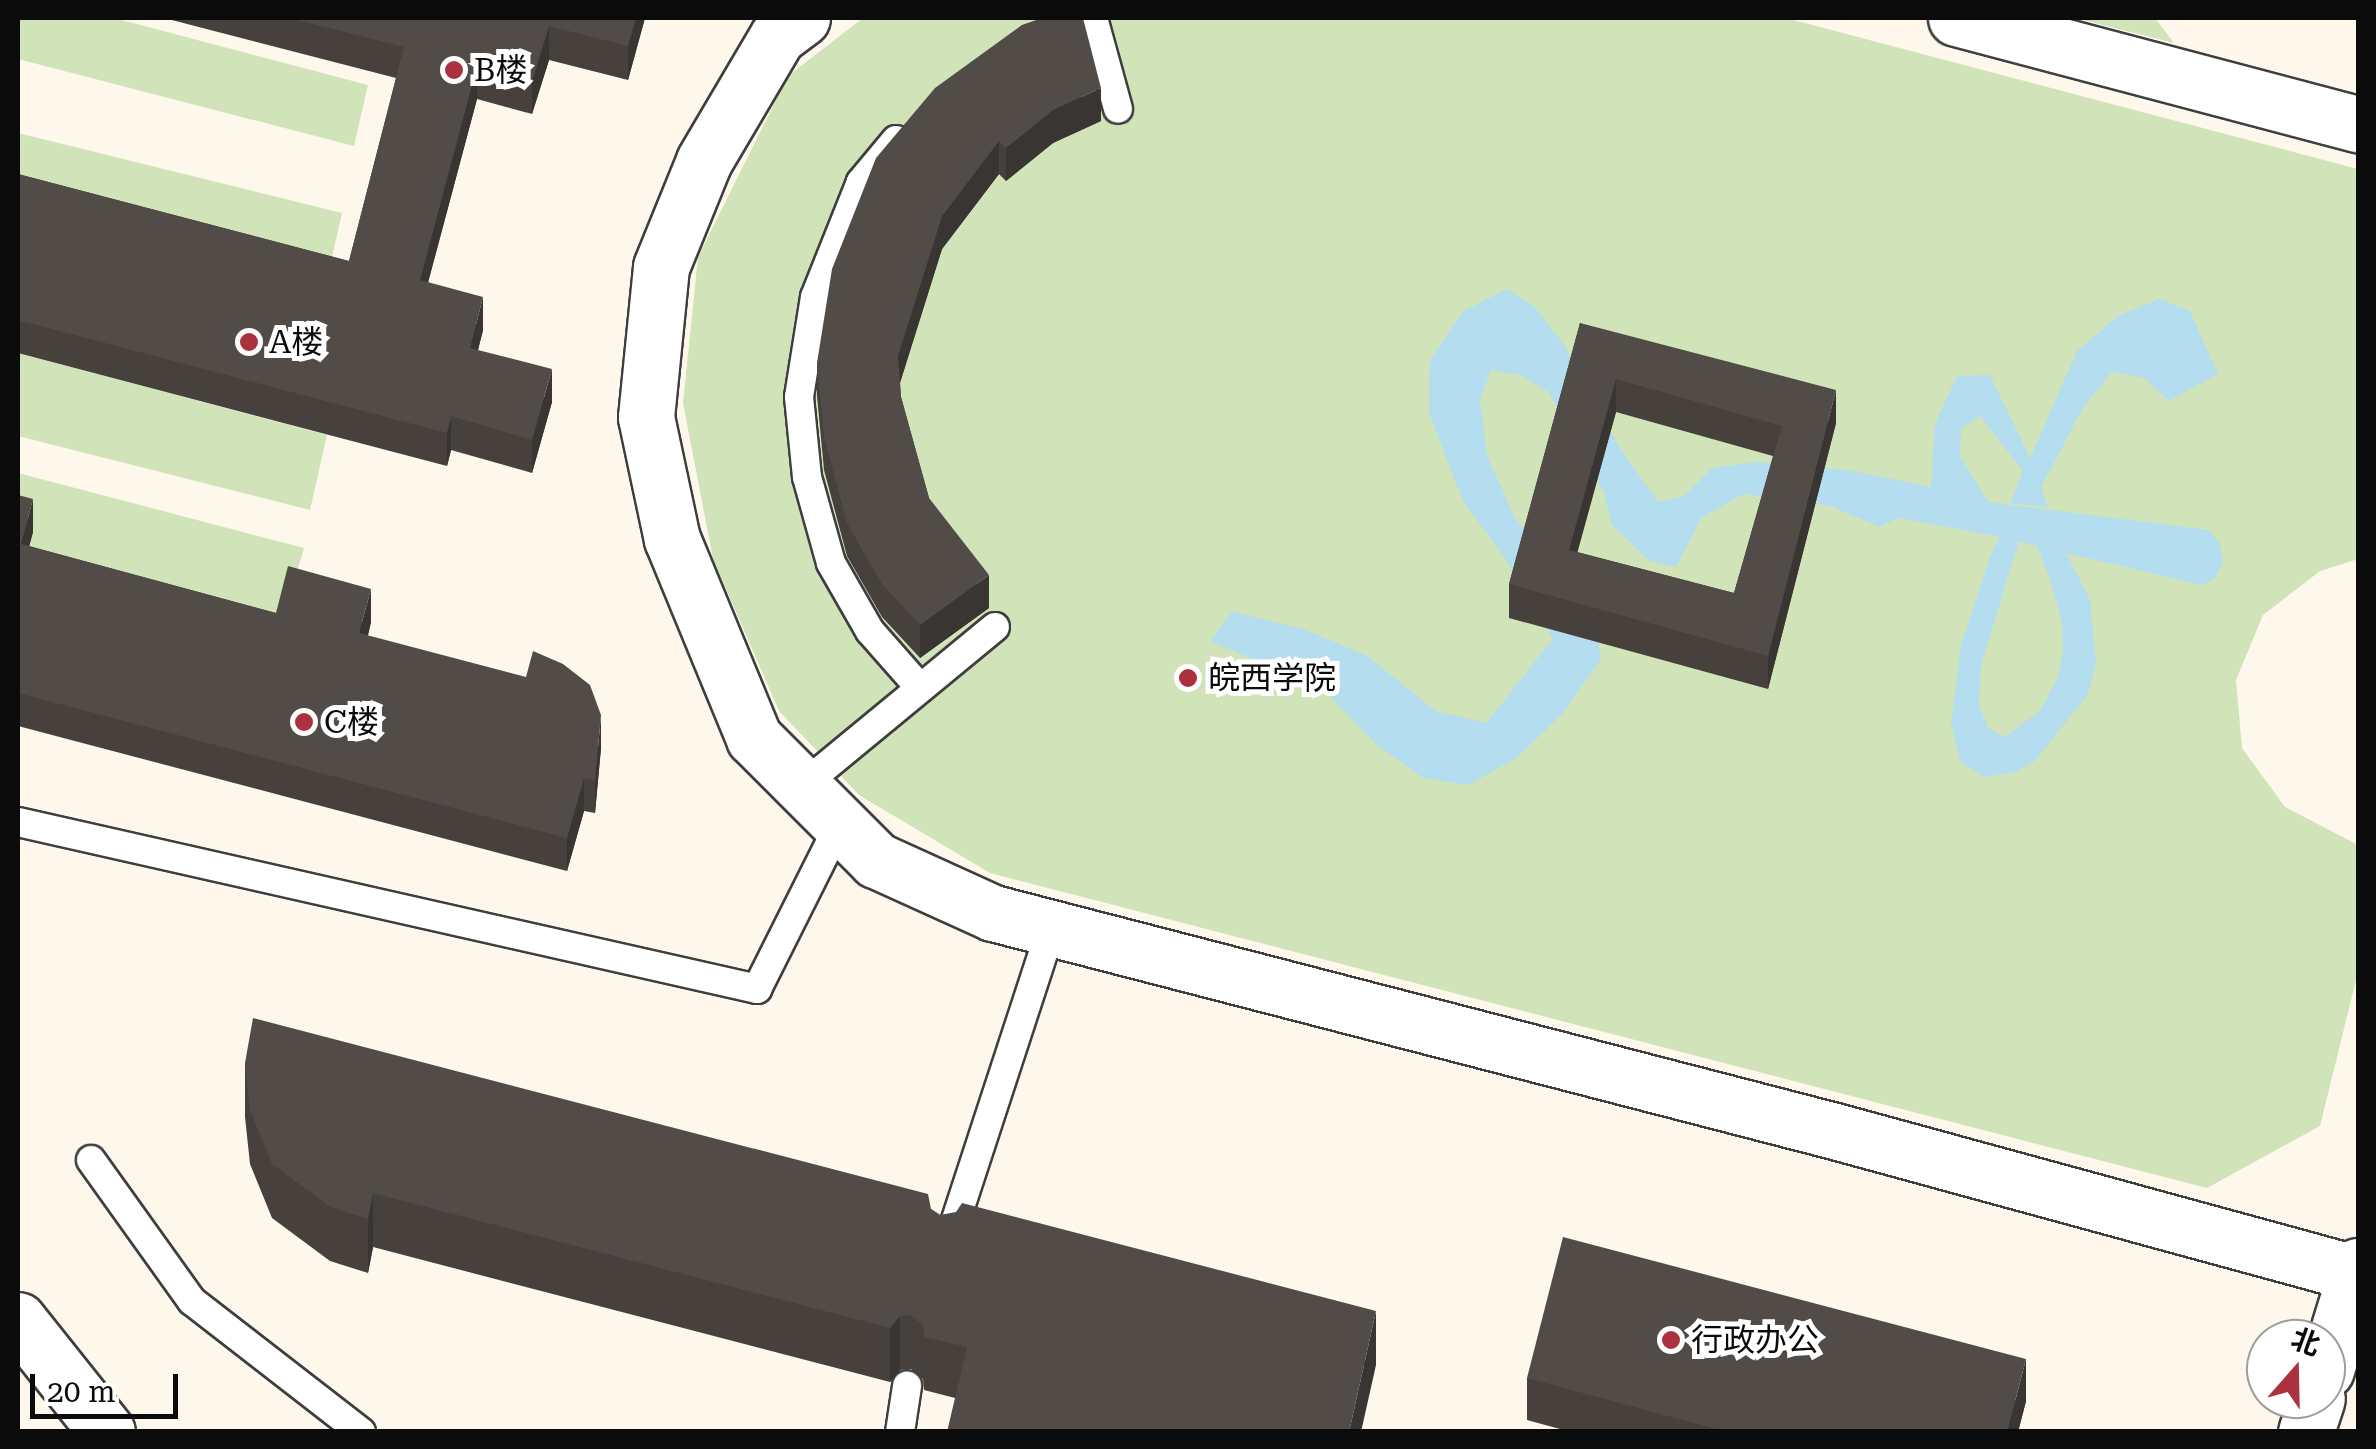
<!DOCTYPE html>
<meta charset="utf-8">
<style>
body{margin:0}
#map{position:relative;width:2376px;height:1449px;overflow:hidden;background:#fdf8eb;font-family:"Roboto Serif","Noto Sans SC",serif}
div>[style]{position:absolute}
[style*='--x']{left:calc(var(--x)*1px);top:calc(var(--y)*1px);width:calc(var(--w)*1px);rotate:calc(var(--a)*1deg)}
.green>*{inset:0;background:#d1e3b8}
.water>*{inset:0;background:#b4ddef}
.roads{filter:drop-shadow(2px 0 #3e3e3e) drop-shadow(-2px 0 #3e3e3e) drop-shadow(0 2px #3e3e3e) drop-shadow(0 -2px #3e3e3e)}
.lane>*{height:28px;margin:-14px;padding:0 14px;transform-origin:14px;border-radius:14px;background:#fff}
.street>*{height:55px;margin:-27.5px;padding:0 27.5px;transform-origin:27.5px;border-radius:27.5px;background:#fff}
.wall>*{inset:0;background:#47413e}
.shaded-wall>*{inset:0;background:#393532}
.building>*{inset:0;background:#524c48}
.dots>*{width:28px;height:28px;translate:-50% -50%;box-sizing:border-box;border:5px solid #fff;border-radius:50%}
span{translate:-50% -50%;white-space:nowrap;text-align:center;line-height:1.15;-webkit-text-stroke:10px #fff;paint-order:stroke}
.poi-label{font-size:32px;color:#0b0b0b}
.left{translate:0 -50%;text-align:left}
.frame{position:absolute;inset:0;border:20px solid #0b0b0b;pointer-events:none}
.north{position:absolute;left:2246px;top:1319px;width:100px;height:100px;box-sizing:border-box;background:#fff;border:2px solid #9d9d9d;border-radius:50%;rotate:20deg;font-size:28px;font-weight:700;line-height:40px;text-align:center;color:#0b0b0b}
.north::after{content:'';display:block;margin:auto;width:35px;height:45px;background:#ac313e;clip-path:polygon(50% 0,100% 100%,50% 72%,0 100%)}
.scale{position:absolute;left:30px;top:1374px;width:148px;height:45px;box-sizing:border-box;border:5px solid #0b0b0b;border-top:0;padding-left:12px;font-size:30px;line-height:35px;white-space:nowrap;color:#0b0b0b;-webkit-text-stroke:8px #fff;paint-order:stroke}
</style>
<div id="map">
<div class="green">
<i style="clip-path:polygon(18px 18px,114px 18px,368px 85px,354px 146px,18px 59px)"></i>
<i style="clip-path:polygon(863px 18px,1786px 18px,2358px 169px,2358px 559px,2320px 571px,2263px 615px,2236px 680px,2242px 748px,2285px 807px,2358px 845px,2358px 972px,2320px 1126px,2207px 1188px,990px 873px,859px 795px,779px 711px,713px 559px,683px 403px,698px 257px,788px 76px)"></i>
<i style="clip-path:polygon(2075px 18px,2155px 18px,2174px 43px)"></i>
<i style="clip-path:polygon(18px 133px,342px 213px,325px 288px,18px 207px)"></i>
<i style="clip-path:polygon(18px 353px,327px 435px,310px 510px,18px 436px)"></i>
<i style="clip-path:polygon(18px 473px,304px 548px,275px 646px,21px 577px,33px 531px,18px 526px)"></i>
</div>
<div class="water">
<i style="clip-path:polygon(evenodd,1507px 289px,1534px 306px,1564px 345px,1620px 448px,1658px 502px,1684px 496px,1712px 468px,1756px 462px,1847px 470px,1931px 487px,1935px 424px,1957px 376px,1990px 375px,2030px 458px,2077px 351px,2118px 316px,2159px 299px,2190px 311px,2218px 374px,2169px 401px,2144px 378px,2112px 372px,2084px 406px,2041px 487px,2048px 507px,2010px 503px,2023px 471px,1980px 416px,1961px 428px,1960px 456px,1988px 502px,2209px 530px,2220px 544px,2223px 562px,2215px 578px,2201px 585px,2066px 553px,2090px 600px,2096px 663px,2088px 694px,2035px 761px,2016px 772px,1984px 777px,1961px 763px,1951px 724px,1961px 645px,1989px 560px,1999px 538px,2007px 538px,1898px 518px,1879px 527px,1831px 506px,1744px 494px,1702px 517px,1676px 567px,1649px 561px,1612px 525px,1604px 493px,1549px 392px,1520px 375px,1491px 370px,1480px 400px,1487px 455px,1515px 518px,1593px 608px,1601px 659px,1562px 714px,1519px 756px,1469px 785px,1423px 778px,1376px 744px,1322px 688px,1210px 641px,1232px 612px,1303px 629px,1366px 655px,1436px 711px,1486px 723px,1553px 639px,1505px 558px,1463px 501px,1429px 413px,1430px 360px,1462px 312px,1507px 289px,2019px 541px,2037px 546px,2051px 582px,2062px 622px,2063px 651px,2058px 678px,2039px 712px,2004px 737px,1988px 728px,1979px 705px,1981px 665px,2019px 541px)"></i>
</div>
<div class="roads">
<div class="lane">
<i style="--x:1093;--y:18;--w:94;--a:74.6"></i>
<i style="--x:896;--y:140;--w:55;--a:129.8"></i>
<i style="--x:861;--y:182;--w:124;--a:111.8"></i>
<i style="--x:815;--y:297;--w:101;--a:99.1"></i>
<i style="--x:799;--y:397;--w:80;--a:84.3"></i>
<i style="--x:807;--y:477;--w:89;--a:74.4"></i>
<i style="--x:831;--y:563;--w:78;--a:60.2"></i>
<i style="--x:870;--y:631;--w:76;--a:48.7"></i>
<i style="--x:802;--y:786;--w:250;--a:-39.5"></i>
<i style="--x:18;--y:822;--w:758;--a:12.73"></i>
<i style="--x:757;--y:989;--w:186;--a:-63.4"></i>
<i style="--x:91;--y:1160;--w:173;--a:54.4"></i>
<i style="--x:192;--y:1301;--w:214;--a:37.8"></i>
<i style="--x:949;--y:1241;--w:328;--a:-71.9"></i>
<i style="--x:900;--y:1432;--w:47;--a:-81.3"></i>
</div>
<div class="street">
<i style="--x:802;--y:18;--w:31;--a:143"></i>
<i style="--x:777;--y:37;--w:144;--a:120.5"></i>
<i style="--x:704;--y:161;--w:114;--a:112.1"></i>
<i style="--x:661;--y:267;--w:151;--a:95.7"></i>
<i style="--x:646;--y:417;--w:125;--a:78"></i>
<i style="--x:672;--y:539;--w:215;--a:67.6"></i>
<i style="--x:754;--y:738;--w:173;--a:45"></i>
<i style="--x:876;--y:860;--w:128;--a:24.4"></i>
<i style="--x:993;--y:913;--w:866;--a:14.52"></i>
<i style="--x:1831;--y:1130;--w:546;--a:15.28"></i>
<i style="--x:1956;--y:18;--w:416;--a:14.8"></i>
<i style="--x:18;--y:1320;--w:143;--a:51.5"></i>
<i style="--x:2326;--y:1370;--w:109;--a:-72.9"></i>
<i style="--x:2306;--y:1432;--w:35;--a:-72"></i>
</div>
</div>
<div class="wall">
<i style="clip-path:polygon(164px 18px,645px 18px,628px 80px,549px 60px,532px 114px,477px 99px,428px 282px,483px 330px,478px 350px,552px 402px,532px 473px,451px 450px,447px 466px,18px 353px,18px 174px,349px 261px,396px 78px)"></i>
<i style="clip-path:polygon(1022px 25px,1101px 121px,1053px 143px,1006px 181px,999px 174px,942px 249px,900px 383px,901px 397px,929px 498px,989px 608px,920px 658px,882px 617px,847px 556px,824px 470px,817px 396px,817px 363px)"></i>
<i style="clip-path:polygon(evenodd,1580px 323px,1836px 423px,1768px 689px,1509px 618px,1509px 584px,1580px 323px,1616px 412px,1773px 456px,1734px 593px,1577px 552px,1616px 412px)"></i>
<i style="clip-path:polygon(18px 495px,33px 532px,29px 546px,276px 613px,371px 622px,368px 636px,601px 748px,595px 813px,584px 811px,567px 871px,18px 726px)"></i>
<i style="clip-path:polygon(245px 1063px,931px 1209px,940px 1215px,1376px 1365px,955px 1398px,924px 1390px,923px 1379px,911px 1369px,900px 1370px,890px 1382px,373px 1247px,368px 1273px,330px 1261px,272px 1218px,250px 1164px,245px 1117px)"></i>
<i style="clip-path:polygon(1527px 1378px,2026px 1401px,2018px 1432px,1571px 1432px,1527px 1420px)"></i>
</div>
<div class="shaded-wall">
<i style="clip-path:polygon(636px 18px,645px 18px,628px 80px,628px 46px)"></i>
<i style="clip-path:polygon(549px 26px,549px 60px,532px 114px,532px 81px)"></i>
<i style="clip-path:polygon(477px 66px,477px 99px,420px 313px,420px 280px)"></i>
<i style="clip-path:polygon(1101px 88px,1101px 121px,1053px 143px,1006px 181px,1006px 148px,1053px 110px)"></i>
<i style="clip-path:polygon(999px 141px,999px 174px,942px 249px,898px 389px,898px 356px,942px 216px)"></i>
<i style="clip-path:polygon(483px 297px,483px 330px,470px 381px,470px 348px)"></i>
<i style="clip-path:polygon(552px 369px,552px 402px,532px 473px,532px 440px)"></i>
<i style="clip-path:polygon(1616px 379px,1616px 412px,1569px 583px,1569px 550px)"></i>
<i style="clip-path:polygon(1836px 390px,1836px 423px,1768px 689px,1768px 656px)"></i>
<i style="clip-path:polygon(451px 416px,451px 450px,447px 466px,447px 433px)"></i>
<i style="clip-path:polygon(33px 499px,33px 532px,21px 577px,21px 544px)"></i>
<i style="clip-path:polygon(989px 575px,989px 608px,920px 658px,920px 625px)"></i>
<i style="clip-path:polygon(371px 589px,371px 622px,359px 666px,359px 633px)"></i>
<i style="clip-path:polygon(601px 715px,601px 748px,595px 813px,595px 780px)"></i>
<i style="clip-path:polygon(584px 778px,584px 811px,567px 871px,567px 838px)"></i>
<i style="clip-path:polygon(373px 1193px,373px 1247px,368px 1273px,368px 1219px)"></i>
<i style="clip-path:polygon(1376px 1311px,1376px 1365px,1361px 1432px,1349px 1432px)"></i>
<i style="clip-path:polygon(900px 1316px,900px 1370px,890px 1382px,890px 1328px)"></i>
<i style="clip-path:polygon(2026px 1359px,2026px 1401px,2018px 1432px,2007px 1432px)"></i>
</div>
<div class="building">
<i style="clip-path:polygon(290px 18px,636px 18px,628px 46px,549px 26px,532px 81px,477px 66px,420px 280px,483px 297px,470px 348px,552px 369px,532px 440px,451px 416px,447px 433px,18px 320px,18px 174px,349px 261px,404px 47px)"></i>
<i style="clip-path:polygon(1042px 18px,1083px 18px,1101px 88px,1053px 110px,1006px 148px,999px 141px,942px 216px,898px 356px,901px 397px,929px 498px,989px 575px,920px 625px,882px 584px,847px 523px,824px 436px,817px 363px,832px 269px,876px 158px,935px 88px,1022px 25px)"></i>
<i style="clip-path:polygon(evenodd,1580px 323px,1836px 390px,1768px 656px,1509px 584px,1580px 323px,1616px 379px,1782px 426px,1734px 593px,1569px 550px,1616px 379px)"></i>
<i style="clip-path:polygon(18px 495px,33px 499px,21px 544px,276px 613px,288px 566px,371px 589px,359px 633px,526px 677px,533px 651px,563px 664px,590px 685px,601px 715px,595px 780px,584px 778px,567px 838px,18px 693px)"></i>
<i style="clip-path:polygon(253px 1018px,928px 1194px,931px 1209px,940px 1215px,956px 1212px,962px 1203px,1376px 1311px,1349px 1432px,947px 1432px,967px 1347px,924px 1337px,923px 1325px,911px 1315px,900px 1316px,890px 1328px,373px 1193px,368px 1219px,330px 1207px,272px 1164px,250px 1110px,245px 1063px)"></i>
<i style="clip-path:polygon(1563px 1237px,2026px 1359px,2007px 1432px,1727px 1432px,1527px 1378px)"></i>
</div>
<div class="dots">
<i style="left:454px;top:70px;background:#ac313e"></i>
<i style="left:249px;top:342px;background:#ac313e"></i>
<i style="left:1188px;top:678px;background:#ac313e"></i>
<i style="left:304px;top:722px;background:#ac313e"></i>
<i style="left:1671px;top:1340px;background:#ac313e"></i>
</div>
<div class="poi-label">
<span class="left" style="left:474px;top:70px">B楼</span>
<span class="left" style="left:269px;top:342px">A楼</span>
<span class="left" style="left:1208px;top:678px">皖西学院</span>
<span class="left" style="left:324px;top:722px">C楼</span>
<span class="left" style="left:1691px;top:1340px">行政办公</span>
</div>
<div class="frame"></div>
<div class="north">北</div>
<div class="scale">20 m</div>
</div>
